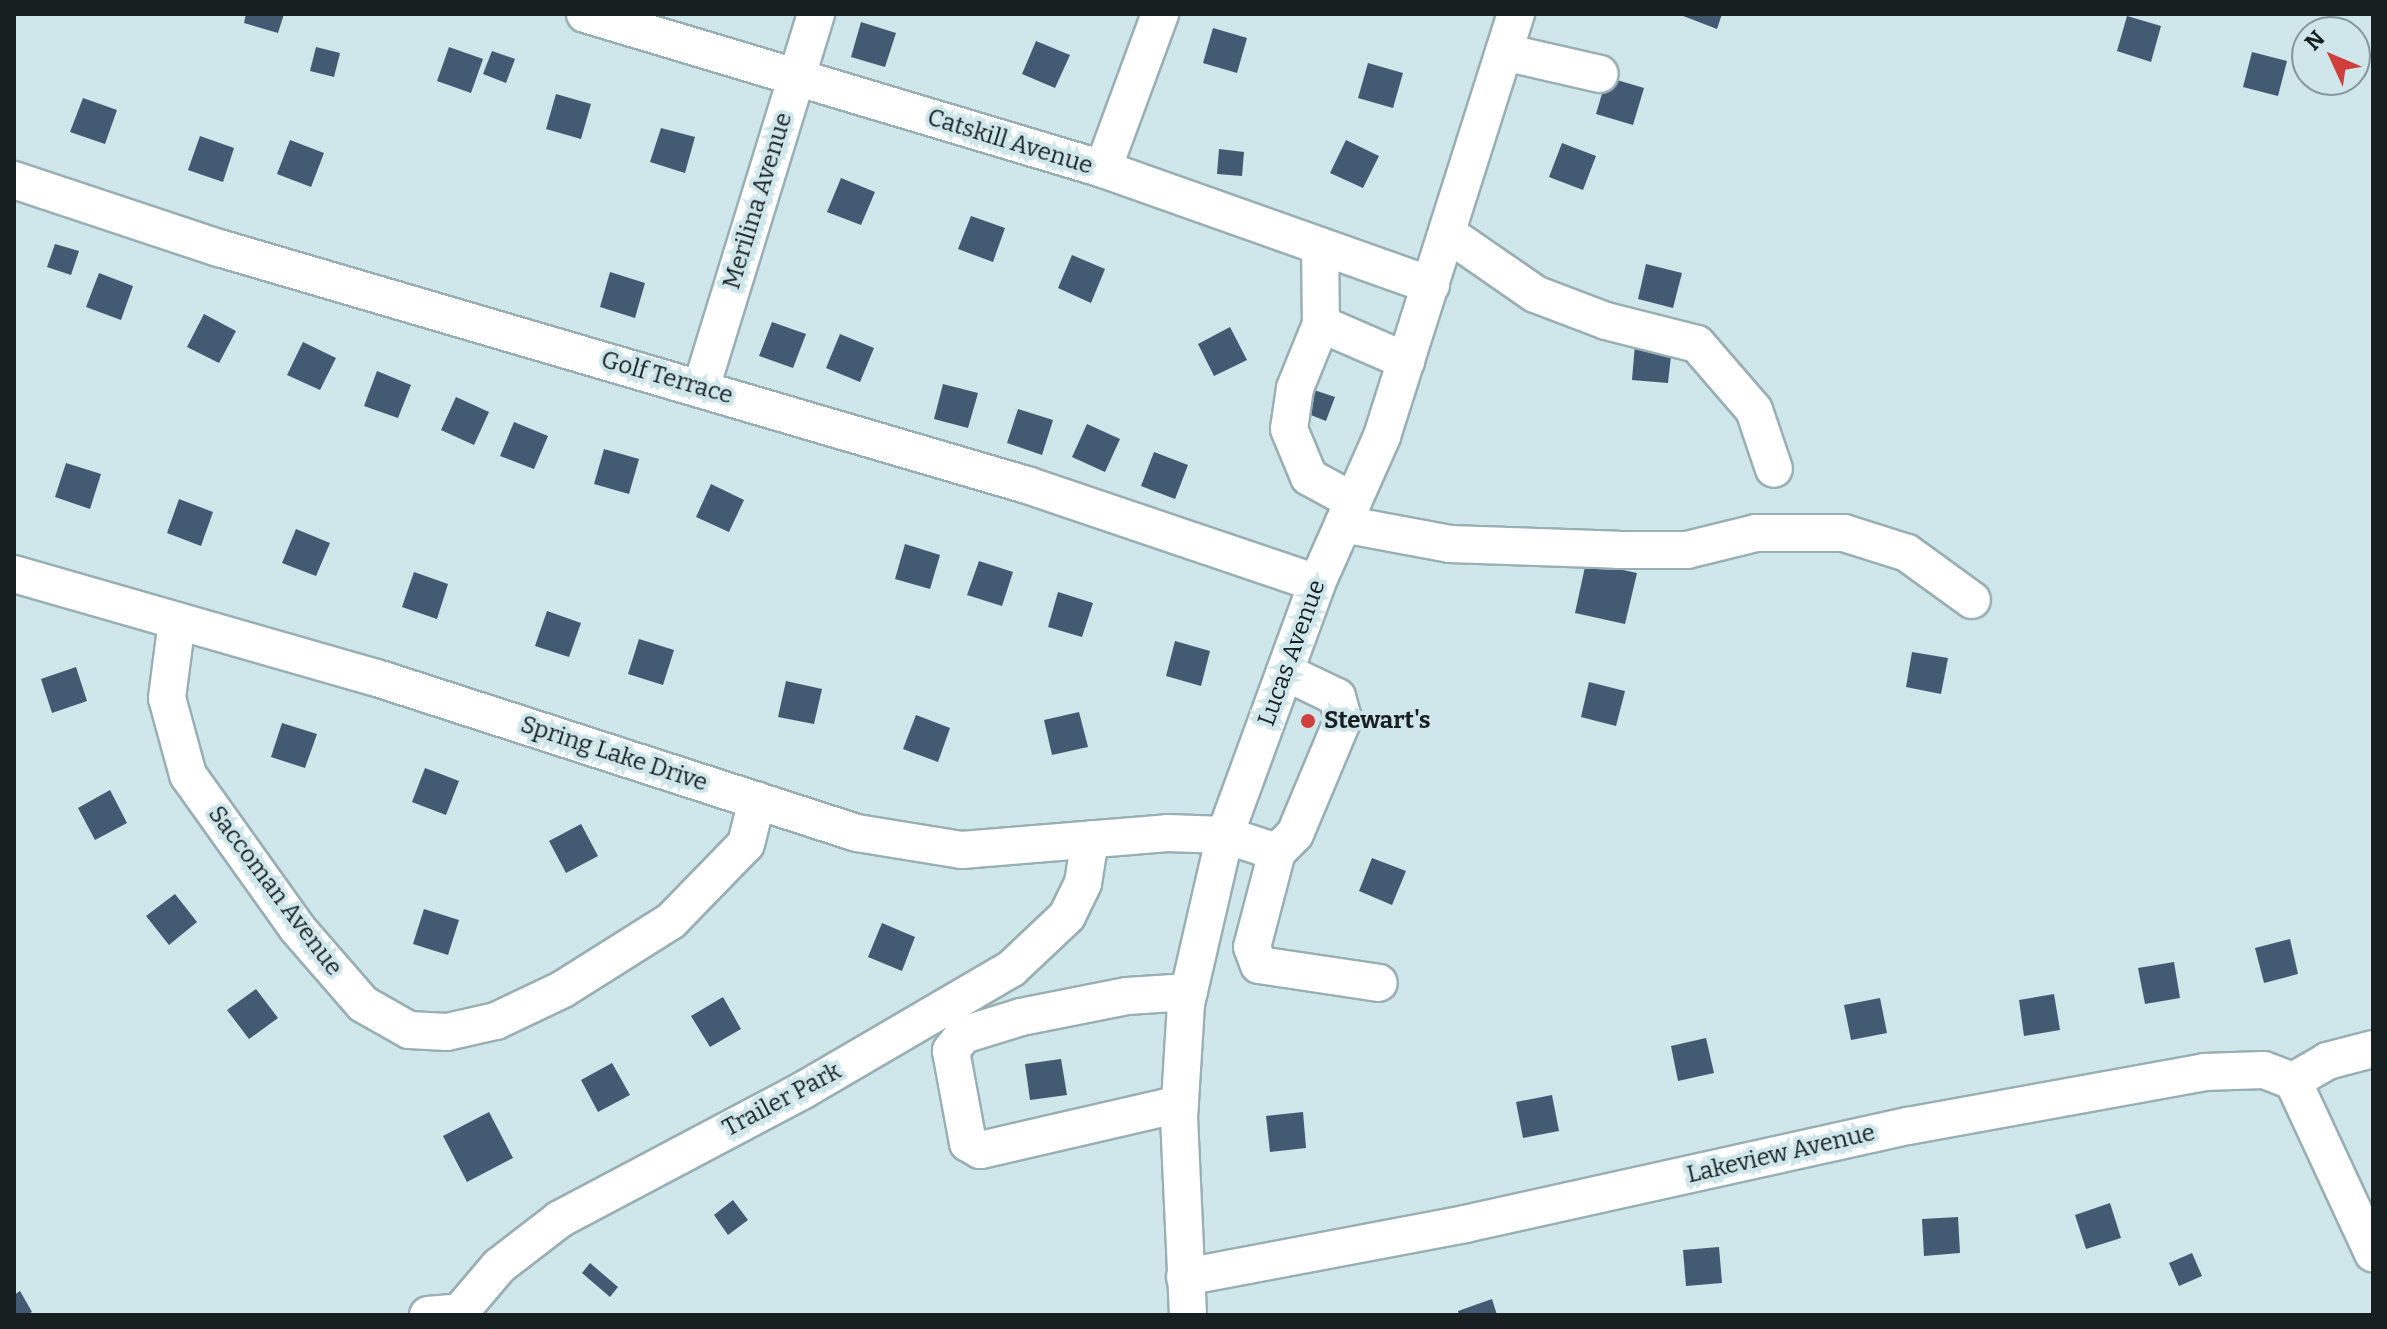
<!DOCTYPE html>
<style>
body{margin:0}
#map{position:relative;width:2387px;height:1329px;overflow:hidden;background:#cfe6eb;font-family:Bitter,serif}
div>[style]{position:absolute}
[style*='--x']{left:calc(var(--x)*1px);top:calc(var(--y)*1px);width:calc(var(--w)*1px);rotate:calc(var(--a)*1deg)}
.building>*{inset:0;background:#425b72}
.roads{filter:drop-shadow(2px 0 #99afb3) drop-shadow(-2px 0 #99afb3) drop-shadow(0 2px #99afb3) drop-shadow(0 -2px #99afb3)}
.minor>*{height:36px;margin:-18px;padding:0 18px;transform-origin:18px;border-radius:18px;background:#fff}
.dots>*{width:22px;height:22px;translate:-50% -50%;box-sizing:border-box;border:4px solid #cfe6eb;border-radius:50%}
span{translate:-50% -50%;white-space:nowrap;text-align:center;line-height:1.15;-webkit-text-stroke:8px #cfe6eb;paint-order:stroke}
.street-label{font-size:24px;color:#171f21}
.poi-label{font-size:24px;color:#171f21;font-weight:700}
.left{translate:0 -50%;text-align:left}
.frame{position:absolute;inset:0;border:16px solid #171f21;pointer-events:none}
.north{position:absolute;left:2291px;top:16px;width:80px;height:80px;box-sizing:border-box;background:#cfe6eb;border:2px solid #85969a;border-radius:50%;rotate:314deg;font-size:22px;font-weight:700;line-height:32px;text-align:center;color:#171f21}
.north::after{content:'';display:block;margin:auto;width:28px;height:36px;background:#cf403d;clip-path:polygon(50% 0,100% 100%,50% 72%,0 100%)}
</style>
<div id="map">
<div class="building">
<i style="clip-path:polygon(246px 14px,284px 14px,278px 33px,244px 23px)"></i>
<i style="clip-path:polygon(1678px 14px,1722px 14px,1717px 29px)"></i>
<i style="clip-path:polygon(2127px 16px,2161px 26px,2151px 62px,2117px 51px)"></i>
<i style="clip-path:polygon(861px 22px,896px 33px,885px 67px,851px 57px)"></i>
<i style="clip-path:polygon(1213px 28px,1247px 38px,1237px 73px,1203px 63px)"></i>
<i style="clip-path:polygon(1036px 41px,1070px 55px,1055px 88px,1022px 74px)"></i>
<i style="clip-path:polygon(316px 47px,340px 53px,334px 77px,310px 71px)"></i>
<i style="clip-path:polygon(449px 47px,483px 59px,471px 93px,437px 81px)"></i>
<i style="clip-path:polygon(492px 51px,515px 59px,506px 83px,483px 74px)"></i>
<i style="clip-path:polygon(2252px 52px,2287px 61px,2278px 96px,2243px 87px)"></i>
<i style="clip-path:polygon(1368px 63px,1403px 73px,1393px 108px,1358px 98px)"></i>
<i style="clip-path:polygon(1607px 77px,1644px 88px,1633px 125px,1596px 114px)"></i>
<i style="clip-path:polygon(556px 94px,591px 104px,581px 139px,546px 129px)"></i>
<i style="clip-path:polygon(83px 98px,117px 110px,105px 144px,70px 132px)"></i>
<i style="clip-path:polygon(661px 128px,695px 137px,685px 173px,650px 162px)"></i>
<i style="clip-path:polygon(200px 136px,234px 148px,223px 182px,188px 170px)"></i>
<i style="clip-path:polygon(290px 140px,324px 153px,311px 187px,277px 174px)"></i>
<i style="clip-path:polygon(1346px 140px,1379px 156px,1363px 188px,1330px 173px)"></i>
<i style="clip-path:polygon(1562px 143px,1596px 156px,1583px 190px,1549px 177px)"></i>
<i style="clip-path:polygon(1219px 149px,1244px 152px,1242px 176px,1217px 174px)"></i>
<i style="clip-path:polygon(841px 178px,875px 192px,861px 225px,827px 212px)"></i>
<i style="clip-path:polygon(971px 216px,1005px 228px,993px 262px,958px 249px)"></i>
<i style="clip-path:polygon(55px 244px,79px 251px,71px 275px,47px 267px)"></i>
<i style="clip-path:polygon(1072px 255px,1105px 269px,1091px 303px,1058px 288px)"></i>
<i style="clip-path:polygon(1646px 264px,1682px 273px,1673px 308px,1638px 299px)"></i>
<i style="clip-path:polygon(610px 272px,645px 283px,635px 318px,600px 307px)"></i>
<i style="clip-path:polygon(99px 273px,133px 286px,121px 320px,86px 307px)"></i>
<i style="clip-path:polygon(204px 314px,236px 331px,219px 363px,187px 347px)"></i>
<i style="clip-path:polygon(772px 322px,806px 334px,793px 368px,759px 356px)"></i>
<i style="clip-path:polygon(1230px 327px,1247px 360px,1214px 376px,1198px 344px)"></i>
<i style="clip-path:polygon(840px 334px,874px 348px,860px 382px,826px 368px)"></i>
<i style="clip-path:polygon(303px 342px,336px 358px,320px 390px,287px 375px)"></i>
<i style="clip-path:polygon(1635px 344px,1672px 347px,1668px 383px,1632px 380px)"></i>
<i style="clip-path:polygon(377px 371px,411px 385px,398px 418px,364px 406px)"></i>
<i style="clip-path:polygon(943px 384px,978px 393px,968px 428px,934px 419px)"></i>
<i style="clip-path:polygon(1311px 389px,1335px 397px,1326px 421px,1303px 412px)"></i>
<i style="clip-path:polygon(456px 397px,489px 412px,474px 445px,441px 430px)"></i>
<i style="clip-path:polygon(1018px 409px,1053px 420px,1042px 455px,1007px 443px)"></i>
<i style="clip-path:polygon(514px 422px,548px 436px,534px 469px,500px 456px)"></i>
<i style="clip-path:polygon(1087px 424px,1120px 439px,1105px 472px,1072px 457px)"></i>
<i style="clip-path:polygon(604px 449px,639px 459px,629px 494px,594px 484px)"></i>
<i style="clip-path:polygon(1154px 452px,1188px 465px,1175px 499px,1141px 486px)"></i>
<i style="clip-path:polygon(66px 463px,101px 474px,90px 509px,55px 497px)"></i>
<i style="clip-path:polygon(711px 484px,744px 500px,729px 532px,696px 517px)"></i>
<i style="clip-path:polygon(179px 499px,213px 512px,201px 546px,167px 533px)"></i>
<i style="clip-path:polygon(296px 529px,330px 543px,316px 576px,282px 563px)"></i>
<i style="clip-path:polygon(905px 544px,940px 555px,930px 589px,895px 579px)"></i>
<i style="clip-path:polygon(979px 561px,1013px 572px,1002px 606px,967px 595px)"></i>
<i style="clip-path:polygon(1586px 562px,1637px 573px,1625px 624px,1575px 613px)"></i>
<i style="clip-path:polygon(414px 572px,448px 584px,437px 619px,402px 607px)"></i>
<i style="clip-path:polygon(1058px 592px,1093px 603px,1082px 637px,1048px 627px)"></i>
<i style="clip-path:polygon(547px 611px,581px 623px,569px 657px,535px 646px)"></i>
<i style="clip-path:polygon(639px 639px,674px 650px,663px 685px,628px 674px)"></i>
<i style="clip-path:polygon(1175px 641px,1210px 651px,1201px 686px,1166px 676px)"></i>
<i style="clip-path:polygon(1912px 652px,1948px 658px,1941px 694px,1906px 687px)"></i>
<i style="clip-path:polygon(76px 667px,87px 701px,52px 713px,41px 679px)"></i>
<i style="clip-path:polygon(786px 681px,822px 689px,814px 724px,778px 717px)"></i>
<i style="clip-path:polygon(1589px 682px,1625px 691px,1616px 726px,1581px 717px)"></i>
<i style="clip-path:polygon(1079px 712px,1088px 747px,1052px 755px,1044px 720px)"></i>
<i style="clip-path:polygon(916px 715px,950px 728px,938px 762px,903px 749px)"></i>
<i style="clip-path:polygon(282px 723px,317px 734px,305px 768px,271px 757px)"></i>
<i style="clip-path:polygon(425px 768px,459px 781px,446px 815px,412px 802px)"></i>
<i style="clip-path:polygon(110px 790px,127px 823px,95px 840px,78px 808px)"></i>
<i style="clip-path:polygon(581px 824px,598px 856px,566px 873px,549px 841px)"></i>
<i style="clip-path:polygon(1372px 858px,1406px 871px,1392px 905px,1359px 891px)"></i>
<i style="clip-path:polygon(175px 894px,197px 922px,169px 945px,146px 916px)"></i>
<i style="clip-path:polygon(424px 909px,459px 920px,448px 955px,413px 944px)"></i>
<i style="clip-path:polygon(882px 923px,915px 937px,902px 971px,868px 957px)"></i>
<i style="clip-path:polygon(2290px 939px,2298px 974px,2264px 983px,2255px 948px)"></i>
<i style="clip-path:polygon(2174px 962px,2180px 998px,2145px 1004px,2138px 968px)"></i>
<i style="clip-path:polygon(256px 989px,278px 1018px,249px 1039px,227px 1010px)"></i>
<i style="clip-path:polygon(2054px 994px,2060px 1030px,2024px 1036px,2019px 1000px)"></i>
<i style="clip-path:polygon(723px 997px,741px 1029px,710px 1047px,691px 1016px)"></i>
<i style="clip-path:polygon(1880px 998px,1887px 1033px,1851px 1040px,1844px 1005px)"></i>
<i style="clip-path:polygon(1706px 1038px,1714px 1073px,1678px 1081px,1671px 1046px)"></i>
<i style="clip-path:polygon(1061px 1059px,1067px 1095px,1030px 1100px,1025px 1064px)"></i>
<i style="clip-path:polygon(612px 1063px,630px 1095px,598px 1112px,581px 1080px)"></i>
<i style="clip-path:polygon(1552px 1095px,1559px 1131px,1523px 1138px,1516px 1102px)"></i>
<i style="clip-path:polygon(489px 1112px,513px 1158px,467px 1182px,443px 1136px)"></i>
<i style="clip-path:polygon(1303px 1112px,1306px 1148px,1270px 1152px,1266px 1116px)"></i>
<i style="clip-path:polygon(733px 1200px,748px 1220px,728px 1235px,714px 1215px)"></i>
<i style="clip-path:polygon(2110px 1203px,2121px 1238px,2086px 1249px,2075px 1215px)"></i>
<i style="clip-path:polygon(1958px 1217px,1960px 1253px,1924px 1256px,1922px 1219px)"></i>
<i style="clip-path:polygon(1719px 1247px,1722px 1283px,1686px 1286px,1683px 1250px)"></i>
<i style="clip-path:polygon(2192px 1253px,2202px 1276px,2179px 1286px,2169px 1263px)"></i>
<i style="clip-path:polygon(590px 1263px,618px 1287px,610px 1297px,582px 1273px)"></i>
<i style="clip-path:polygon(20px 1291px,32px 1312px,27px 1315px,14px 1315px,14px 1295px)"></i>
<i style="clip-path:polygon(1492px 1299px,1497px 1315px,1459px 1315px,1458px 1311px)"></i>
</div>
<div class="roads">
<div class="minor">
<i style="--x:585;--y:14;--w:541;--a:16.66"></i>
<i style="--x:1103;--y:169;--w:348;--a:19.5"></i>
<i style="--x:1504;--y:52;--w:98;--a:12.9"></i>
<i style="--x:1103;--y:169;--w:165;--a:-69.8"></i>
<i style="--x:14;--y:180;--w:216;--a:18.4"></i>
<i style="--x:219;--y:248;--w:842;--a:16.35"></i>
<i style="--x:1027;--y:485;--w:306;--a:18.7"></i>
<i style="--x:1447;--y:233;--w:107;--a:34.7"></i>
<i style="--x:1535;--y:294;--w:76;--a:20.8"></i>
<i style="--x:1606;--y:321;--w:94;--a:14.2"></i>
<i style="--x:1697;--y:344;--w:87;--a:49.2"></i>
<i style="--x:1754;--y:410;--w:62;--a:71.3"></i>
<i style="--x:1320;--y:246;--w:78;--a:89.3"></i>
<i style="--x:1321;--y:324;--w:69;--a:112.1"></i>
<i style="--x:1295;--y:388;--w:41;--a:98.3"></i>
<i style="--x:1289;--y:429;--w:52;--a:67.4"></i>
<i style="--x:1309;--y:477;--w:50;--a:28.6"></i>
<i style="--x:1321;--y:324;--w:93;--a:23.5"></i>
<i style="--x:701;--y:388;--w:391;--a:-72.9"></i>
<i style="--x:1343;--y:524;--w:109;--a:10.6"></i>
<i style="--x:1450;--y:544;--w:168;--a:2"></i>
<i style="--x:1618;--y:550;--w:69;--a:0"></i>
<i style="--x:1687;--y:550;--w:71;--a:-13.8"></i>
<i style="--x:1756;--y:533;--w:88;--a:0"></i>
<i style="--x:1844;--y:533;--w:66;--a:17.6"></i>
<i style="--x:1907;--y:553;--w:80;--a:35.9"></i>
<i style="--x:14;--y:574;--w:378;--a:16"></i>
<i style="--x:377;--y:678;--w:504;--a:17.9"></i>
<i style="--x:857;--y:833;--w:106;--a:9.2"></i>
<i style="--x:962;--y:850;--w:206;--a:-4.7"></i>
<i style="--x:1167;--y:833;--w:58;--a:2"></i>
<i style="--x:1225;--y:835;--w:55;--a:18.1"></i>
<i style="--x:1277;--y:852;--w:25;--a:-45"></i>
<i style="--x:1295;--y:834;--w:125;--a:-67.3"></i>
<i style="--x:1343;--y:719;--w:23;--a:-105"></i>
<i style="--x:1337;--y:697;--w:58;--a:-154.3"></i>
<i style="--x:177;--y:621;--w:78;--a:97.4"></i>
<i style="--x:167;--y:698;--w:80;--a:74.7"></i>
<i style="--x:188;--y:775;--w:188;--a:54.5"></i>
<i style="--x:297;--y:928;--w:101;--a:49"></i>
<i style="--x:363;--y:1004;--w:53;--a:29.5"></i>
<i style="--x:409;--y:1030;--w:38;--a:3"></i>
<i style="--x:447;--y:1032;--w:50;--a:-12.7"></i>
<i style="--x:496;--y:1021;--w:74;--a:-25.5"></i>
<i style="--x:563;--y:989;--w:128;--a:-32.2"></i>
<i style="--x:671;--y:921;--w:107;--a:-45.8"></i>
<i style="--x:746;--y:844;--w:45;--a:-76"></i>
<i style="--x:1277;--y:852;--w:98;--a:104.7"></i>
<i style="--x:1252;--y:947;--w:19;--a:69"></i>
<i style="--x:1259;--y:965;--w:121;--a:8.5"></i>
<i style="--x:2293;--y:1081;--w:190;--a:65.1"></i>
<i style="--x:1180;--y:1104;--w:205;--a:167"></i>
<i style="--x:980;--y:1150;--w:14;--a:-150"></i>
<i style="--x:968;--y:1143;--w:94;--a:-100.5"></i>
<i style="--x:951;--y:1051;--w:20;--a:-53"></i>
<i style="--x:963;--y:1035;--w:61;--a:-17.2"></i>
<i style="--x:1021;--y:1017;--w:108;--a:-11.2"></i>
<i style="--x:1127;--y:996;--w:62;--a:-3.7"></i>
<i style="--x:1185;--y:1277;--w:285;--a:-10.7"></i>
<i style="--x:1465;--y:1224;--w:454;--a:-12.5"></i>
<i style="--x:1908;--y:1126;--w:301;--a:-10.3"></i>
<i style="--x:2204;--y:1072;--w:60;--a:-1.9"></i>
<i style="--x:2264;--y:1070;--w:31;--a:21"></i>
<i style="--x:2293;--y:1081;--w:39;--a:-30"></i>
<i style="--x:2327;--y:1061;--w:48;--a:-14.6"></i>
<i style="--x:428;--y:1315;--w:32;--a:-5"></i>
<i style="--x:460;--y:1312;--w:60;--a:-49.7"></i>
<i style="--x:499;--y:1266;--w:77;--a:-37.6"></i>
<i style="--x:560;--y:1219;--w:274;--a:-27.9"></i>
<i style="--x:802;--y:1091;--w:242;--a:-30.3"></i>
<i style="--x:1011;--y:969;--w:77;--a:-43.4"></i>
<i style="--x:1067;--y:916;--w:37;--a:-64"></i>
<i style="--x:1083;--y:883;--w:44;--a:-80.8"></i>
<i style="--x:1188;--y:1315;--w:197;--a:-92.6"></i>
<i style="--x:1179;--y:1118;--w:114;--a:-86.5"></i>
<i style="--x:1186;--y:1004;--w:173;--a:-77"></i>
<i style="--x:1225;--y:835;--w:268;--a:-69.9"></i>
<i style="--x:1317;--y:583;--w:161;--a:-66.1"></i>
<i style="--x:1382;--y:436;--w:443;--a:-72.4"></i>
</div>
</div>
<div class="dots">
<i style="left:1308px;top:721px;background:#cf403d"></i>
</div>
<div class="street-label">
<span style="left:1010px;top:142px;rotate:17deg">Catskill Avenue</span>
<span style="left:758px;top:201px;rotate:-73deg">Merilina Avenue</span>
<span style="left:667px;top:378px;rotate:16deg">Golf Terrace</span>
<span style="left:1292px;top:653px;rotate:-70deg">Lucas Avenue</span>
<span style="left:614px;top:754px;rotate:18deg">Spring Lake Drive</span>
<span style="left:275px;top:891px;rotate:53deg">Saccoman Avenue</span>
<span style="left:782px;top:1100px;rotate:-28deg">Trailer Park</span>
<span style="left:1781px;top:1154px;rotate:-13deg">Lakeview Avenue</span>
</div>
<div class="poi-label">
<span class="left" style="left:1324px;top:721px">Stewart's</span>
</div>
<div class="frame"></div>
<div class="north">N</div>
</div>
